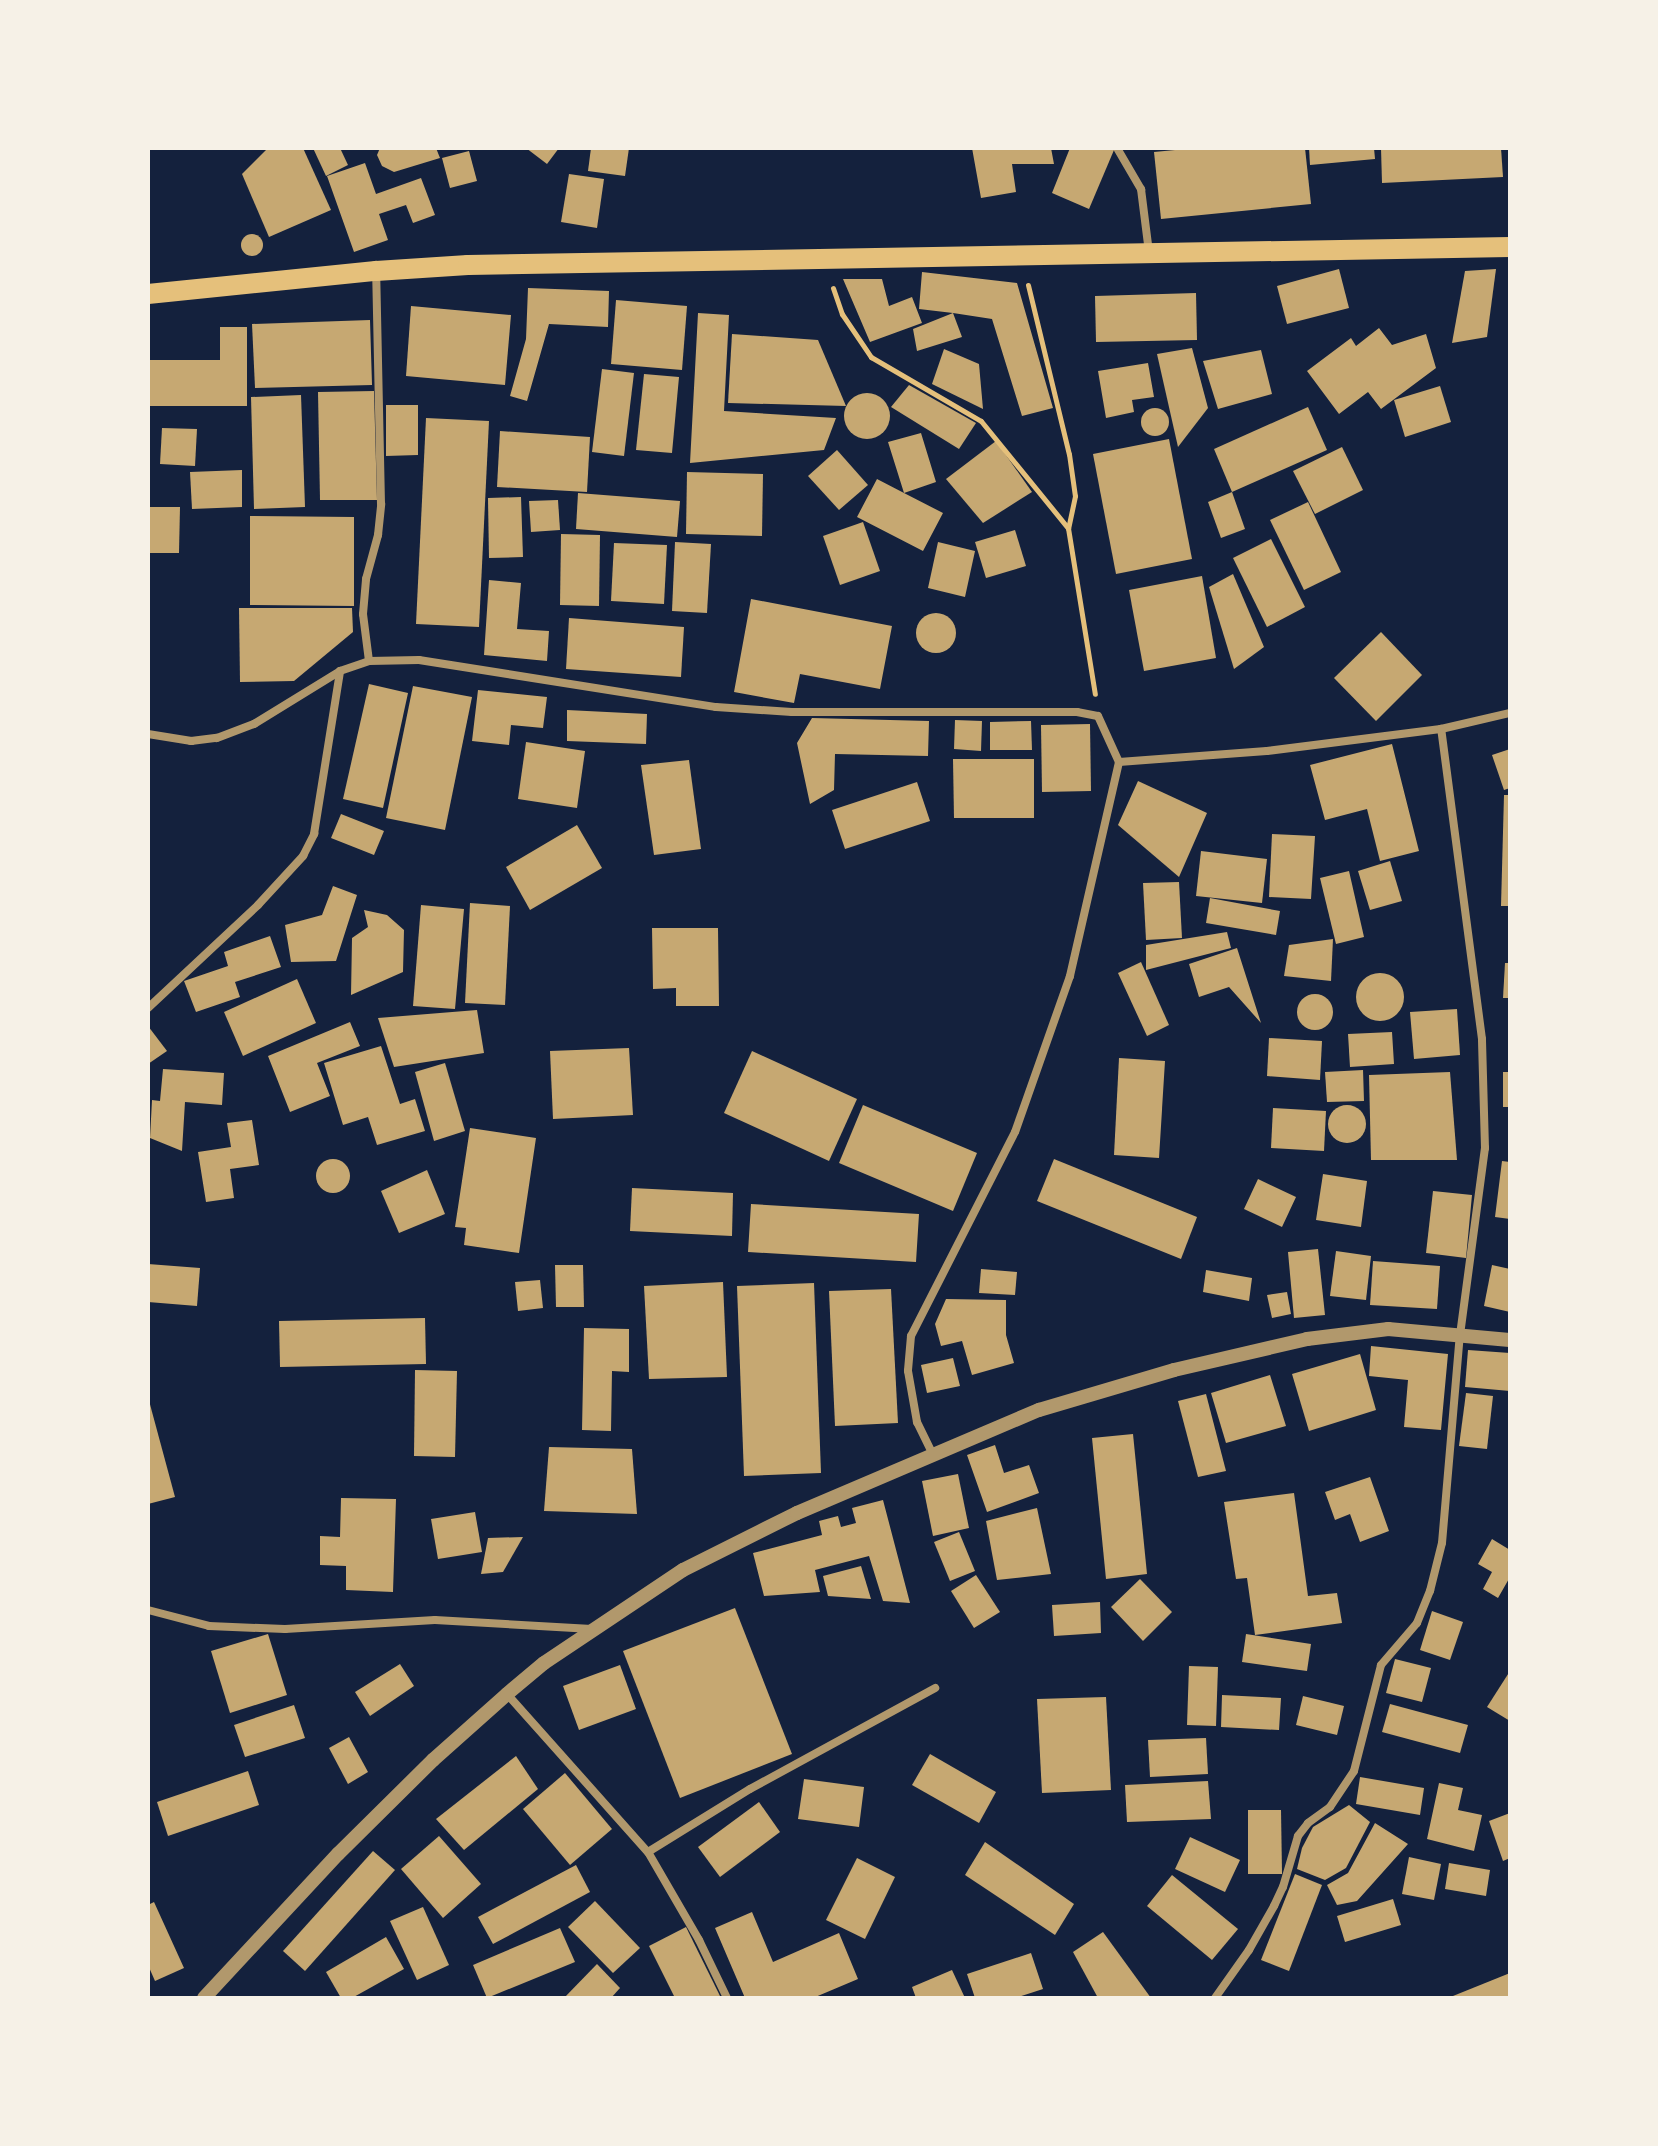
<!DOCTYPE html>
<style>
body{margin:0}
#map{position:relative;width:1658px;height:2146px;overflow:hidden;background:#14213d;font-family:"Fira Sans",sans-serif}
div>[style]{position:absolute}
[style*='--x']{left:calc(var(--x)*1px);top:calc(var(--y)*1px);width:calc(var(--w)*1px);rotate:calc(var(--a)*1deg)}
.building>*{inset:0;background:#c6a872}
.round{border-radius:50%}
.path>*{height:5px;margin:-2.5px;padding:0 2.5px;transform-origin:2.5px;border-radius:2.5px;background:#e5c07b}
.minor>*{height:8px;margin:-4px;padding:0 4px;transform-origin:4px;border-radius:4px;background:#b1986c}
.tertiary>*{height:14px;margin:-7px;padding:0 7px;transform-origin:7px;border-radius:7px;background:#b1986c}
.primary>*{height:20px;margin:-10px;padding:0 10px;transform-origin:10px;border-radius:10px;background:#e5c07b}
span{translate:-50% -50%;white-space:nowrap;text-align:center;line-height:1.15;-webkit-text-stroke:8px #f6f1e7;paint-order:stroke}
.frame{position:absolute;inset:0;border:150px solid #f6f1e7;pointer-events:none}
</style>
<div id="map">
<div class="building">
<i style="clip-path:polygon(268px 148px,303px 148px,331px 210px,269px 237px,242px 174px)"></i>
<i style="clip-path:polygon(313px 148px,340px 148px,348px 165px,326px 176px)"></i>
<i style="clip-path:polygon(380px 148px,436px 148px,440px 158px,394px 172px,382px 166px,377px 155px)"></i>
<i style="clip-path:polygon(526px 148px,559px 148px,547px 164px)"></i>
<i style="clip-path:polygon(591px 148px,629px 148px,625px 176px,588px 171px)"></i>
<i style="clip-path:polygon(972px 148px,1051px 148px,1054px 164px,1012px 164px,1016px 192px,981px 198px)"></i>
<i style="clip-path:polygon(1070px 148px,1114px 150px,1089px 209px,1052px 193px)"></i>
<i style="clip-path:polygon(1196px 148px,1305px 148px,1311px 204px,1161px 219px,1154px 152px)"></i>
<i style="clip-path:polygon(1309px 148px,1374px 148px,1375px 159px,1310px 165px)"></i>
<i style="clip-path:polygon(1381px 148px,1501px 148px,1503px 177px,1382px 183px)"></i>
<i style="clip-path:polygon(469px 151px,477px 181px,450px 188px,442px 158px)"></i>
<i style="clip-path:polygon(365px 163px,376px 194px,421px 178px,435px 215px,413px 223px,406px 205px,379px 214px,388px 240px,354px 252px,327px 176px)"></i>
<i style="clip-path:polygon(569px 174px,604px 179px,597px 228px,561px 222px)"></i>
<i class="round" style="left:241px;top:234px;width:22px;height:22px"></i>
<i style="clip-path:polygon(1339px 269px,1349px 308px,1287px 324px,1277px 286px)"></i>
<i style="clip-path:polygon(1496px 269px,1487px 337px,1452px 343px,1465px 271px)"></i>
<i style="clip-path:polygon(922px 272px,1017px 283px,1053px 408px,1022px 416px,992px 319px,953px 313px,962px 337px,917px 351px,913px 329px,953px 313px,919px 309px)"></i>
<i style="clip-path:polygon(843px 279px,882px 279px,889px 306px,912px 297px,922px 323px,870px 342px)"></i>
<i style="clip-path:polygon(528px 288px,609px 291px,608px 327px,549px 324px,527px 401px,510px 396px,526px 339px)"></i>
<i style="clip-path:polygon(1196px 293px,1197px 340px,1096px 342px,1095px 296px)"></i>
<i style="clip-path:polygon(616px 300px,687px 306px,682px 370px,611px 364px)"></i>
<i style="clip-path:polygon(411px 306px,511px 315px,505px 385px,406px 376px)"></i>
<i style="clip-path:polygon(698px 313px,729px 315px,724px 411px,836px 418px,824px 450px,690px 463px)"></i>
<i style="clip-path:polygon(370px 320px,372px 385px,255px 388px,252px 324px)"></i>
<i style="clip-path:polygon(220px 327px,247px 327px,247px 406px,148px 406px,148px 360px,220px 360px)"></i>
<i style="clip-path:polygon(1379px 328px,1392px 345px,1426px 334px,1436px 368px,1381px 409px,1368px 392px,1339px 414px,1307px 371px,1351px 338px,1356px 346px)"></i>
<i style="clip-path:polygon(732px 334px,818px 340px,846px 406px,728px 403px)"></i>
<i style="clip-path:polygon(1192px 348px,1208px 408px,1178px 447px,1157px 354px)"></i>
<i style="clip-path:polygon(944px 349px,979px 364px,983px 409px,932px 384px)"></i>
<i style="clip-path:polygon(1261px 350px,1272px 394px,1218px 409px,1203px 361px)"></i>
<i style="clip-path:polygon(1148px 363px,1154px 397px,1132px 400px,1134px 412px,1106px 418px,1098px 371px)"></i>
<i style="clip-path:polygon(602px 369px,634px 373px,624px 456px,592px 452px)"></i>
<i style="clip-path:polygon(644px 374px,679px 377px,672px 453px,636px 450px)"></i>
<i style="clip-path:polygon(909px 385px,976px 423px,959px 449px,891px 407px)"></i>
<i style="clip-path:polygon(1440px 386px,1451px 422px,1405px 437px,1394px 400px)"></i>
<i style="clip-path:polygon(374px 391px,377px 500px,320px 500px,318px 392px)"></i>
<i class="round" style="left:844px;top:393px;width:46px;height:46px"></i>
<i style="clip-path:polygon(301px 395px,305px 507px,254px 509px,251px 397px)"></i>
<i style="clip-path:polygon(386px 405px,418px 405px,418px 455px,386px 456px)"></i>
<i style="clip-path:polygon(1308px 407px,1327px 450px,1232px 492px,1214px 449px)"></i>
<i class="round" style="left:1141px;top:408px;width:28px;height:28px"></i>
<i style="clip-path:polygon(426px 418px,489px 421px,479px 627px,416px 624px)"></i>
<i style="clip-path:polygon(162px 428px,197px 429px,195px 466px,160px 464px)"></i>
<i style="clip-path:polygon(500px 431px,590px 437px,587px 492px,497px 487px)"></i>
<i style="clip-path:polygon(921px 433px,936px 482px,904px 493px,943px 513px,923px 551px,857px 517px,877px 479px,904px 493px,888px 442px)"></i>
<i style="clip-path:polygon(1169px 439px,1192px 559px,1116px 574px,1093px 454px)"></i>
<i style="clip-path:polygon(996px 441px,1032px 492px,983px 523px,946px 479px)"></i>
<i style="clip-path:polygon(1342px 447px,1363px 490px,1315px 514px,1293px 471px)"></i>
<i style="clip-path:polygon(837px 450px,868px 485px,839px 510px,808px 476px)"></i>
<i style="clip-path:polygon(242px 470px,242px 507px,192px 509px,190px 472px)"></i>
<i style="clip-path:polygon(687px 472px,763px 474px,762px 536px,686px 534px)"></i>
<i style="clip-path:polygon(1232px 492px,1245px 529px,1221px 538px,1208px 502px)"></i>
<i style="clip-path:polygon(578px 493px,680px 501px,677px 537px,576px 529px)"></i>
<i style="clip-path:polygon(521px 497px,523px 557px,489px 558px,488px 498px)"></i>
<i style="clip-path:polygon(558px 500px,560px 530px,531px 532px,529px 501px)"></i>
<i style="clip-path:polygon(1308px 502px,1341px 572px,1304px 590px,1270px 520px)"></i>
<i style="clip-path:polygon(148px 507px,180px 507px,179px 553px,148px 553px)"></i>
<i style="clip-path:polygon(250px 516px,354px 517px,354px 606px,250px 605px)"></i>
<i style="clip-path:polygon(863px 522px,880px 571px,840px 585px,823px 536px)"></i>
<i style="clip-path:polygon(1015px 530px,1026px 566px,986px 578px,975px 542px)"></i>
<i style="clip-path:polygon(561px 534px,600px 535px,599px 606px,560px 605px)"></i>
<i style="clip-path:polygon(1271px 539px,1305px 607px,1267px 627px,1233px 558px)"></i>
<i style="clip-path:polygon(675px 542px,711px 544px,707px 613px,672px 611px)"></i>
<i style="clip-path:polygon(938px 542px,975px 551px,965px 597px,928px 588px)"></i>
<i style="clip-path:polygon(614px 543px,667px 545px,664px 604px,611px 601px)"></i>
<i style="clip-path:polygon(1233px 574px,1264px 647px,1234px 669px,1209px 587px)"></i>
<i style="clip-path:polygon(1202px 576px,1216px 658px,1144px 671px,1129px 590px)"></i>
<i style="clip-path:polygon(489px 580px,521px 583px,517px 629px,549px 631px,547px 661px,484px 655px)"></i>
<i style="clip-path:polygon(751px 599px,892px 626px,880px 689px,800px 674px,794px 703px,734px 692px)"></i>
<i style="clip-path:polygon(239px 608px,352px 608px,353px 632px,294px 681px,240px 682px)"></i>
<i class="round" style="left:916px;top:613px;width:40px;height:40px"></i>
<i style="clip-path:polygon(569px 618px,684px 627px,681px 677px,566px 669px)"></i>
<i style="clip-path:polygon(1381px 632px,1422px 675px,1376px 721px,1334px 678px)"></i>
<i style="clip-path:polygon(369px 684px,408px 693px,383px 808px,343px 799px)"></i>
<i style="clip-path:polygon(413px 686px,472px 697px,445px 830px,386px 818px)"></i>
<i style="clip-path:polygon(478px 690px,547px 697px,543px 728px,511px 725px,509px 745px,472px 741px)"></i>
<i style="clip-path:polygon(567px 710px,647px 714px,646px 744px,567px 741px)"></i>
<i style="clip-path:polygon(812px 718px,929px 721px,928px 756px,835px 754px,834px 790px,810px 804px,797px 743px)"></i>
<i style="clip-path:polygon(955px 720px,982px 721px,981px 751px,954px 749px)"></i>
<i style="clip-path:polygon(1031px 721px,1032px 750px,990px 750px,990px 722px)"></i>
<i style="clip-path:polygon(1090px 724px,1091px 791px,1042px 792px,1041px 725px)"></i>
<i style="clip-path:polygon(526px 742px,585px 751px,577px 808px,518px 799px)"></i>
<i style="clip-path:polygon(1392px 744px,1419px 851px,1380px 861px,1367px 809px,1325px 820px,1310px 765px)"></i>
<i style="clip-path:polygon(1510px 749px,1510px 788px,1504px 790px,1492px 755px)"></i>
<i style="clip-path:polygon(953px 759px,1034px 759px,1034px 818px,954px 818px)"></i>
<i style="clip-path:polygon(689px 760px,701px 849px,654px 855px,641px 765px)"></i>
<i style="clip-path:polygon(1138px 781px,1207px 813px,1179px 877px,1118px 825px)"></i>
<i style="clip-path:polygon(917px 782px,930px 821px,845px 849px,832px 810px)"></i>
<i style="clip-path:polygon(1504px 795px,1510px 795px,1510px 906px,1501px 906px)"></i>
<i style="clip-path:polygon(341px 814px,384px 831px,374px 855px,331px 838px)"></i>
<i style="clip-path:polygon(577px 825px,602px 868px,530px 910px,506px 867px)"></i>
<i style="clip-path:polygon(1272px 834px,1315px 836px,1311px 899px,1269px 897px)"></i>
<i style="clip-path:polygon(1201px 851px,1267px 859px,1262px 903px,1196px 896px)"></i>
<i style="clip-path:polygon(1390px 861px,1402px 901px,1370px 910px,1358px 871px)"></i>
<i style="clip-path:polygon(1349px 871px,1364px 937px,1336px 944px,1320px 878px)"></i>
<i style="clip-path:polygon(1179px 882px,1182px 938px,1146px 940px,1143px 883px)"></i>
<i style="clip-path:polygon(333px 886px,357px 895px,336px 961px,291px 962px,285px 925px,322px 915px)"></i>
<i style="clip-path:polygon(1210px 898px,1280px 911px,1276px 935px,1206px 923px)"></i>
<i style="clip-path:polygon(470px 903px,510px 906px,505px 1005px,465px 1003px)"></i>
<i style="clip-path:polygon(421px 905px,464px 909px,455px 1009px,413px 1006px)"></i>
<i style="clip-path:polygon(364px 910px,387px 915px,404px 930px,403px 972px,351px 995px,352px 938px,368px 927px)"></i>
<i style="clip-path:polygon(652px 928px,718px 928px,719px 1006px,676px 1006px,676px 988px,653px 989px)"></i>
<i style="clip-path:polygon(1227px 932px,1231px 948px,1146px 970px,1146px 945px)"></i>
<i style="clip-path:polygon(270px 936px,281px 967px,235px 982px,240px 997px,196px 1012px,184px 981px,228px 966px,224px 952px)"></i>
<i style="clip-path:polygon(1333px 939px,1331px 981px,1284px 976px,1289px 945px)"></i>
<i style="clip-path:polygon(1237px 948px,1261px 1023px,1229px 987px,1199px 997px,1189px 964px)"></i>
<i style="clip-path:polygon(1141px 962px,1169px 1025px,1147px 1036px,1118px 973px)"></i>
<i style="clip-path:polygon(1505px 963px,1510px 963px,1510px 998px,1503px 998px)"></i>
<i class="round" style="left:1356px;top:973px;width:48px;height:48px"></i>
<i style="clip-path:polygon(297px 979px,316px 1023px,243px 1056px,224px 1012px)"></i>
<i class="round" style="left:1297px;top:994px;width:36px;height:36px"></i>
<i style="clip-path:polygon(1457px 1009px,1460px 1055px,1414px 1059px,1410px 1012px)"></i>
<i style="clip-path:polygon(477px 1010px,484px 1053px,394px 1067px,378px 1018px)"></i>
<i style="clip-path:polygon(350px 1022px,360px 1046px,317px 1063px,330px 1096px,290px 1112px,268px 1056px)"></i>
<i style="clip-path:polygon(148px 1026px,167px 1051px,148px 1064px)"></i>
<i style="clip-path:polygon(1392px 1032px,1394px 1064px,1350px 1067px,1348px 1034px)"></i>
<i style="clip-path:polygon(1269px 1038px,1322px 1041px,1320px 1080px,1267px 1076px)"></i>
<i style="clip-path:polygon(381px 1046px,400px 1104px,415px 1099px,425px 1131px,377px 1145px,368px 1117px,343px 1125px,324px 1063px)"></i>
<i style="clip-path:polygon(629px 1048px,633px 1115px,553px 1119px,550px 1051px)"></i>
<i style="clip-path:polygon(752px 1051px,857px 1099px,829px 1161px,724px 1113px)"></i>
<i style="clip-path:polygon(1119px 1058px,1165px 1061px,1159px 1158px,1114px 1155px)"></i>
<i style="clip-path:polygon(445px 1063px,465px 1131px,434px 1141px,415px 1072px)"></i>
<i style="clip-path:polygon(163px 1069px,224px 1073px,222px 1105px,185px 1102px,182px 1151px,150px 1138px,152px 1100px,160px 1101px)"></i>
<i style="clip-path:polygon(1363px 1070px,1364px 1101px,1327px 1102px,1325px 1072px)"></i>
<i style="clip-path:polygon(1450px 1072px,1457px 1160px,1371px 1160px,1369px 1075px)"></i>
<i style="clip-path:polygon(1503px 1072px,1510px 1072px,1510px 1107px,1503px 1107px)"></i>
<i style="clip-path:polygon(863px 1105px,977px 1153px,953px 1211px,839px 1163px)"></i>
<i class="round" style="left:1328px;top:1105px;width:38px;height:38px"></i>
<i style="clip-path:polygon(1273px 1108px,1326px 1111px,1324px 1151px,1271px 1148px)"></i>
<i style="clip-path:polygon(252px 1120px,259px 1165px,230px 1169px,234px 1198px,206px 1202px,198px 1152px,231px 1147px,227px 1123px)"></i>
<i style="clip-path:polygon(470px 1128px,536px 1138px,519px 1253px,464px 1245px,466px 1228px,455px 1227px)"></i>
<i class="round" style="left:316px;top:1159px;width:34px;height:34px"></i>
<i style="clip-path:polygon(1054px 1159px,1197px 1217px,1181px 1259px,1037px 1201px)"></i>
<i style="clip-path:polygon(1502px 1161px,1510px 1162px,1510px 1219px,1495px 1217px)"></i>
<i style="clip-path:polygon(427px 1170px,445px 1214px,399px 1233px,381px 1191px)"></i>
<i style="clip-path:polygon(1323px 1174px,1367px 1181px,1361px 1227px,1316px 1220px)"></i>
<i style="clip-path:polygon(1258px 1179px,1296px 1197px,1282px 1227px,1244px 1209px)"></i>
<i style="clip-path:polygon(632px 1188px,733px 1193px,732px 1236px,630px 1231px)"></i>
<i style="clip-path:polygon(1433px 1191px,1472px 1195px,1466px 1258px,1426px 1253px)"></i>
<i style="clip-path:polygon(751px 1204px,919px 1214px,916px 1262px,748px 1252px)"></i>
<i style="clip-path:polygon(1318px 1249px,1325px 1315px,1294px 1318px,1288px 1252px)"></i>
<i style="clip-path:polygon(1336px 1251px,1371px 1256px,1366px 1300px,1330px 1296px)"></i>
<i style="clip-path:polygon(1373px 1261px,1440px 1266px,1437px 1309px,1370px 1305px)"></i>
<i style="clip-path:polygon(148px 1264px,200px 1268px,197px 1306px,148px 1302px)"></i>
<i style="clip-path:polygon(555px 1265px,583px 1265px,584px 1307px,556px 1307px)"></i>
<i style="clip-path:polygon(1492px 1265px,1510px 1269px,1510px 1312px,1484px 1306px)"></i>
<i style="clip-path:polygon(981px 1269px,1017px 1272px,1015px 1295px,979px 1293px)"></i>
<i style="clip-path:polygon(1206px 1270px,1252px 1278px,1249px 1301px,1203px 1292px)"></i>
<i style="clip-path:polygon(540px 1280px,543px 1308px,518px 1311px,515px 1282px)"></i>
<i style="clip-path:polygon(723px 1282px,727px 1377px,649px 1379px,644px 1286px)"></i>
<i style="clip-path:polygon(814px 1283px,821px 1473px,744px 1476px,737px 1286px)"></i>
<i style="clip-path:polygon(891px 1289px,898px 1423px,835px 1426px,829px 1291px)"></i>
<i style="clip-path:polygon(1287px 1292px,1291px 1314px,1272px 1318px,1267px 1295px)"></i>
<i style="clip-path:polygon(946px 1299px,1006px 1300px,1006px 1335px,1014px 1363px,972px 1375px,962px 1341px,941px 1346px,935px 1324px)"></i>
<i style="clip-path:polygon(425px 1318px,426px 1364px,280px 1367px,279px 1321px)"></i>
<i style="clip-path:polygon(584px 1328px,629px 1329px,629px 1372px,612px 1371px,611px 1431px,582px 1430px)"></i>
<i style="clip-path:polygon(1371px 1346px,1448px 1354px,1441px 1430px,1404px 1427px,1408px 1380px,1369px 1376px)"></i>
<i style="clip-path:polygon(1468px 1350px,1510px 1353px,1510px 1391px,1465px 1387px)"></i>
<i style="clip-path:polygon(1360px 1354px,1376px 1410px,1309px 1431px,1292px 1374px)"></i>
<i style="clip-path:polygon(953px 1358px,960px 1386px,927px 1393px,921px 1365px)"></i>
<i style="clip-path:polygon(415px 1370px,457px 1371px,455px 1457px,414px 1456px)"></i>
<i style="clip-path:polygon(1270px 1375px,1286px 1426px,1226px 1443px,1211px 1393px)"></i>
<i style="clip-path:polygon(1466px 1393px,1493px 1396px,1487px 1449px,1459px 1446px)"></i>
<i style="clip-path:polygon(1206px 1394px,1226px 1471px,1198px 1477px,1178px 1401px)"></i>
<i style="clip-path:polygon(148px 1397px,175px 1497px,148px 1504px)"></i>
<i style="clip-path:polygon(1133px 1434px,1147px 1574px,1106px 1579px,1092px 1438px)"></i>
<i style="clip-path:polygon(995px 1445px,1004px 1473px,1029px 1465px,1039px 1493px,987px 1512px,967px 1455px)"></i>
<i style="clip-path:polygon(549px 1447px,632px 1449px,637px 1514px,544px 1511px)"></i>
<i style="clip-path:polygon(958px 1474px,969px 1528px,933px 1536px,922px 1481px)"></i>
<i style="clip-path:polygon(1370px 1477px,1389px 1531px,1360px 1542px,1350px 1514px,1335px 1520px,1325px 1492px)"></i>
<i style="clip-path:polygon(1294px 1493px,1308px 1596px,1337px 1593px,1342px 1623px,1255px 1635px,1247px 1578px,1236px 1579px,1224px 1502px)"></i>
<i style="clip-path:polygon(341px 1498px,396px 1499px,393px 1592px,346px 1590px,346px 1566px,320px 1565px,320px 1536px,340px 1537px)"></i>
<i style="clip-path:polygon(883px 1500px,910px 1603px,883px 1601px,869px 1556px,815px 1570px,820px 1592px,764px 1596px,753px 1553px,822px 1535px,819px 1521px,838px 1516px,841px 1527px,856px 1523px,852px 1508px)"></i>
<i style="clip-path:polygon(1037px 1508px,1051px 1574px,997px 1580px,986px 1521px)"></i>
<i style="clip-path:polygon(475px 1512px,482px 1552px,438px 1559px,431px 1519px)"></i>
<i style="clip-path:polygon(959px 1532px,975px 1571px,950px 1581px,934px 1542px)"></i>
<i style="clip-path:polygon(523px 1537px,503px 1572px,481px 1574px,488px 1538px)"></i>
<i style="clip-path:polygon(1492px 1539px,1510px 1550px,1510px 1577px,1498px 1598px,1483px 1589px,1492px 1572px,1478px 1564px)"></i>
<i style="clip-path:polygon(861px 1566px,871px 1599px,828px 1596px,823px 1576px)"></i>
<i style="clip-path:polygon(976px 1575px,1000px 1612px,974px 1628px,951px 1591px)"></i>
<i style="clip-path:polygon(1140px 1579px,1172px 1612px,1143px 1641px,1111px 1607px)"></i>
<i style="clip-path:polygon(1100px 1602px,1101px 1633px,1054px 1636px,1052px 1605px)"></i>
<i style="clip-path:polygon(735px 1608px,792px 1754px,680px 1798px,623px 1651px)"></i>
<i style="clip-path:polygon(1432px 1611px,1463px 1622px,1450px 1660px,1420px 1650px)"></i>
<i style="clip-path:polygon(268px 1634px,287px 1695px,230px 1713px,211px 1651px)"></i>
<i style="clip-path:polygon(1246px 1634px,1311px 1644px,1307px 1671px,1242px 1662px)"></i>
<i style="clip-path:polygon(1395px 1659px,1431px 1668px,1422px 1702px,1386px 1693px)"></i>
<i style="clip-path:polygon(400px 1664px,414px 1686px,370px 1716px,355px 1692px)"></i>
<i style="clip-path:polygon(620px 1665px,636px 1709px,579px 1730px,563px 1686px)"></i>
<i style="clip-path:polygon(1189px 1666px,1218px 1667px,1216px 1726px,1187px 1725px)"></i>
<i style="clip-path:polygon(1510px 1671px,1510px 1721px,1487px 1707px)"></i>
<i style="clip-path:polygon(1222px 1695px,1281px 1698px,1279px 1730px,1221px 1727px)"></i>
<i style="clip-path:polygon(1303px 1696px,1344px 1706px,1337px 1735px,1296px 1725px)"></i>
<i style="clip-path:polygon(1106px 1697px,1111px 1790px,1042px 1793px,1037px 1699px)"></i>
<i style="clip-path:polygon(1390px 1704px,1468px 1725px,1460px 1753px,1382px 1732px)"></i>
<i style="clip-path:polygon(294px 1705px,305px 1738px,245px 1757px,234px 1725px)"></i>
<i style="clip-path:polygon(349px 1737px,368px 1772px,348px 1784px,329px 1748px)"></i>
<i style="clip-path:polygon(1206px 1738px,1208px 1774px,1150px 1777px,1148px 1740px)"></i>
<i style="clip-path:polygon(930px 1754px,996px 1792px,979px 1823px,912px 1785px)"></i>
<i style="clip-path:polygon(516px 1756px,538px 1789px,464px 1850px,436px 1819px)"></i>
<i style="clip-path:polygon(248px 1771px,259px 1805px,168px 1836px,157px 1802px)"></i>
<i style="clip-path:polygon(565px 1773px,612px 1829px,570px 1865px,523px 1809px)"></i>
<i style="clip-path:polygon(1360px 1777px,1424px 1788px,1420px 1815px,1356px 1804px)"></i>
<i style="clip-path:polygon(804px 1779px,864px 1787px,859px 1827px,798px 1819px)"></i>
<i style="clip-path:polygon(1208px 1781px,1211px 1819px,1127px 1822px,1125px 1785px)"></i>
<i style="clip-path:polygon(1439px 1783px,1463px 1788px,1458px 1810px,1482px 1815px,1474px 1851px,1427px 1839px)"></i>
<i style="clip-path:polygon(759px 1802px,780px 1832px,720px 1877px,698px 1847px)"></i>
<i style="clip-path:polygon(1349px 1805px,1370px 1822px,1346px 1868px,1325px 1880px,1297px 1869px,1302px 1848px,1313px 1827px)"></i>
<i style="clip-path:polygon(1248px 1810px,1281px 1810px,1282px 1874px,1248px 1874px)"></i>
<i style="clip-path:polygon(1510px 1813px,1510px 1858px,1503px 1861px,1489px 1821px)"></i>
<i style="clip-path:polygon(1375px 1823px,1408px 1844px,1357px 1901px,1337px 1905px,1327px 1885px,1348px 1873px)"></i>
<i style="clip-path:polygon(439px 1836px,481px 1884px,443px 1918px,401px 1869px)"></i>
<i style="clip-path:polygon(1190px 1837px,1240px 1860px,1225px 1892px,1175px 1869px)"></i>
<i style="clip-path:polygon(985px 1842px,1074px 1904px,1055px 1935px,965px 1875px)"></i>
<i style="clip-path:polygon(373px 1851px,395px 1870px,305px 1971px,283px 1951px)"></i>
<i style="clip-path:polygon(1409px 1857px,1441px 1864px,1434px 1900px,1402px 1894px)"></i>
<i style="clip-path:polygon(857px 1858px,895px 1877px,865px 1939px,826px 1920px)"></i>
<i style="clip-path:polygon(1449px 1863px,1490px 1870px,1486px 1896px,1445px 1889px)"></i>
<i style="clip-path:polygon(576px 1865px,590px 1892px,493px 1944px,478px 1917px)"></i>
<i style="clip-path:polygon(1295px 1874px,1322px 1885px,1289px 1971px,1261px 1960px)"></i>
<i style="clip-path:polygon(1172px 1875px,1238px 1929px,1212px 1960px,1147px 1906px)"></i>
<i style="clip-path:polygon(1393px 1899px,1401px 1925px,1345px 1942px,1337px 1916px)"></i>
<i style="clip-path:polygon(595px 1901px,640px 1948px,613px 1973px,568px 1927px)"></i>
<i style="clip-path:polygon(154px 1902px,184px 1968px,155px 1981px,148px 1965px,148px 1905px)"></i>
<i style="clip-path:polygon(423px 1907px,449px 1965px,417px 1980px,390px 1921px)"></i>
<i style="clip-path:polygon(752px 1912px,773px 1962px,839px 1933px,858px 1979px,813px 1998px,745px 1998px,715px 1928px)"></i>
<i style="clip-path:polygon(686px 1927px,721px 1998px,675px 1998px,649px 1946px)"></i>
<i style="clip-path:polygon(560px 1928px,575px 1962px,487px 1998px,473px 1965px)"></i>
<i style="clip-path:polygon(1103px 1932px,1151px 1998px,1098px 1998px,1073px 1952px)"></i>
<i style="clip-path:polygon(386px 1937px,404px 1969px,352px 1998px,341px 1998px,326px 1972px)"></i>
<i style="clip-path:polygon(1031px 1953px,1043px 1989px,1015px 1998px,975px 1998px,967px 1974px)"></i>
<i style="clip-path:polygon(597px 1964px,620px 1988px,611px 1998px,564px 1998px)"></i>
<i style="clip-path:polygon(952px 1970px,965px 1998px,916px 1998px,912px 1987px)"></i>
<i style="clip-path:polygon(1510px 1973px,1510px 1998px,1448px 1998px)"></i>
</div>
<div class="path">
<i style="--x:1028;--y:285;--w:174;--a:76.4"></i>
<i style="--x:1069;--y:454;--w:42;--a:81.9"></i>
<i style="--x:1075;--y:496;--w:33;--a:102"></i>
<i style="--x:1068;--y:528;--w:168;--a:80.8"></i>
<i style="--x:833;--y:288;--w:28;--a:71"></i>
<i style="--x:842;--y:314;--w:52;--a:56"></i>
<i style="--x:871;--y:357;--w:127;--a:30.2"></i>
<i style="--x:981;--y:421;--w:138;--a:50.9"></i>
</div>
<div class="minor">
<i style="--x:1117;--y:148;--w:48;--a:59.7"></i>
<i style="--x:1141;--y:189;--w:64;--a:82.8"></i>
<i style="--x:369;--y:661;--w:47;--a:-97.3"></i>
<i style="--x:363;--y:614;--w:35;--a:-85"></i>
<i style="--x:366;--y:579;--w:46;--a:-74.7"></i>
<i style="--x:378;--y:535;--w:31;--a:-84"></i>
<i style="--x:381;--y:504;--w:233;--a:-91.2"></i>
<i style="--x:148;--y:734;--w:44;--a:9.2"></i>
<i style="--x:191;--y:741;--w:26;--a:-7"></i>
<i style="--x:217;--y:738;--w:40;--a:-21"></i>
<i style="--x:254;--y:724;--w:101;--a:-31.6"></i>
<i style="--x:340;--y:671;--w:31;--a:-19"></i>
<i style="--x:369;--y:661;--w:50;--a:-1.1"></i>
<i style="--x:419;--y:660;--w:301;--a:9"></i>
<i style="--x:716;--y:707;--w:76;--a:3.8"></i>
<i style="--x:792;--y:712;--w:285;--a:0"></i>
<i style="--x:1077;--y:712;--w:21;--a:11"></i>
<i style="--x:1098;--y:716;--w:51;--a:65.5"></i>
<i style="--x:1119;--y:762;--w:220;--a:102.9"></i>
<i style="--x:1070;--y:976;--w:165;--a:109.4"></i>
<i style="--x:1015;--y:1132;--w:229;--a:117"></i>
<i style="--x:911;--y:1336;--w:35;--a:95"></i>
<i style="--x:908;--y:1371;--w:52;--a:80"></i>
<i style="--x:917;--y:1422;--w:34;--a:64"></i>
<i style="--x:1119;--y:762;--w:148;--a:-4.3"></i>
<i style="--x:1267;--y:751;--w:175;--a:-7.2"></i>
<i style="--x:1441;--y:729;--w:71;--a:-13.1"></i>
<i style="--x:148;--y:1008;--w:151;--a:-43.1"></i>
<i style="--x:258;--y:905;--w:67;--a:-47.4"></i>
<i style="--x:303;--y:856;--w:25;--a:-63"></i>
<i style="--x:314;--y:834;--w:165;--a:-80.9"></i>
<i style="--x:148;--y:1610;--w:63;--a:14.7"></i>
<i style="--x:209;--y:1626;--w:76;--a:2.3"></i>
<i style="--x:285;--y:1629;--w:150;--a:-3.4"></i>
<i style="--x:435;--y:1620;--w:157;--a:3.3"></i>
<i style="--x:507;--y:1694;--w:212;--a:48.3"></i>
<i style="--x:648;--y:1852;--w:102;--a:59.9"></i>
<i style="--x:699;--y:1940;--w:64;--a:64.2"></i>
<i style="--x:648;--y:1852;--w:120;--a:-31.7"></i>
<i style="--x:750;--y:1789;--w:211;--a:-28.6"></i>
<i style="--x:1215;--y:1998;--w:59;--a:-54.7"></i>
<i style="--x:1249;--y:1950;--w:51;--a:-60.4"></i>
<i style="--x:1274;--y:1906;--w:21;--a:-65"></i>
<i style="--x:1283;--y:1887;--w:53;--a:-73.6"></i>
<i style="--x:1298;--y:1836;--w:16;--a:-52"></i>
<i style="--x:1308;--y:1823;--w:27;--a:-36"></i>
<i style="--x:1330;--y:1807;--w:43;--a:-56.3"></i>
<i style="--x:1354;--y:1771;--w:109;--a:-75.7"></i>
<i style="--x:1381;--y:1665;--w:55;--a:-49.4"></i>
<i style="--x:1417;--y:1623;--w:35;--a:-68"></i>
<i style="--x:1430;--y:1591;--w:49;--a:-76"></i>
<i style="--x:1442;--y:1543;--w:209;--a:-85.1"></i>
<i style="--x:1460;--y:1335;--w:189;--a:-82.4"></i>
<i style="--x:1485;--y:1148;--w:109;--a:-91.6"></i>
<i style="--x:1482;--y:1039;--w:313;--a:-97.5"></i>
</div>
<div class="tertiary">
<i style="--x:204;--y:1998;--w:197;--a:-47.1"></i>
<i style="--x:338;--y:1854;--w:134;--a:-44.7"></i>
<i style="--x:433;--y:1760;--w:99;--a:-41.7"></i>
<i style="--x:507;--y:1694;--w:48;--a:-40"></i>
<i style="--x:544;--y:1663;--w:167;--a:-33.8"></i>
<i style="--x:683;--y:1570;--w:127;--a:-26.6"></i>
<i style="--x:797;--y:1513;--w:263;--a:-23.1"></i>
<i style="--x:1039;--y:1410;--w:141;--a:-16.5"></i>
<i style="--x:1174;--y:1370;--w:137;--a:-13.1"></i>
<i style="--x:1307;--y:1339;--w:82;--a:-7"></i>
<i style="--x:1388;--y:1329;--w:122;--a:5.2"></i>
</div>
<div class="primary">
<i style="--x:148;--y:294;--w:229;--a:-5.8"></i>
<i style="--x:376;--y:271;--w:92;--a:-3.7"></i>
<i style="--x:468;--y:265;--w:1042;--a:-0.99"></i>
</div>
<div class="frame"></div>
</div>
